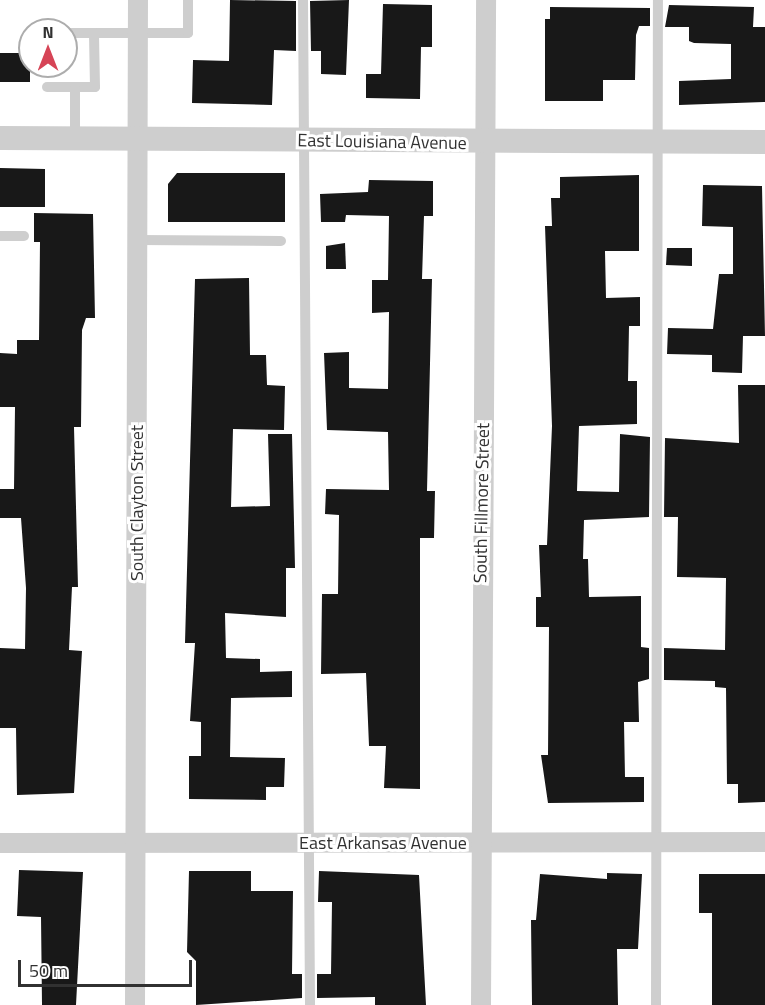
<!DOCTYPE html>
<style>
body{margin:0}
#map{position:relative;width:765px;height:1005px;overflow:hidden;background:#fff;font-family:"Titillium Web",sans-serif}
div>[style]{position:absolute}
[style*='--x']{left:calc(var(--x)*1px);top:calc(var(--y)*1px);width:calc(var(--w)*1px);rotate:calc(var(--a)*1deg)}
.building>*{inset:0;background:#181818}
.service>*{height:10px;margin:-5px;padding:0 5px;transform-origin:5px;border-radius:5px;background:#cecece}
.minor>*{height:20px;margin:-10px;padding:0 10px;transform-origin:10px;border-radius:10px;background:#cecece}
.tertiary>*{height:24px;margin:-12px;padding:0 12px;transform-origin:12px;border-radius:12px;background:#cecece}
span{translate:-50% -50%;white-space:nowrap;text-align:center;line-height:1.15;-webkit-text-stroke:6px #fff;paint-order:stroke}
.street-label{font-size:18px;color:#313131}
.north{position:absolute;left:18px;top:18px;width:60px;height:60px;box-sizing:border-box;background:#fff;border:2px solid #adadad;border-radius:50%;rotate:0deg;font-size:16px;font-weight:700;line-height:24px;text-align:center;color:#313131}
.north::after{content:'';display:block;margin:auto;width:21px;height:27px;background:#d64456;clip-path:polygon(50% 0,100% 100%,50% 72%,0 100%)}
.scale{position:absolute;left:18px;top:960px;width:174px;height:27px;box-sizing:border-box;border:3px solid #313131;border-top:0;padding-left:8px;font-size:18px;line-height:21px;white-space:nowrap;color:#313131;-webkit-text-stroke:4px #fff;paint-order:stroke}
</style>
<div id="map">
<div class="building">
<i style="clip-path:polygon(230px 0,296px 1px,296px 51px,274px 50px,272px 105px,192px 103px,193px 60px,229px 61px)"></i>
<i style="clip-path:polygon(349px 0,346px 75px,321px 74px,321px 51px,311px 51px,310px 1px)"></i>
<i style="clip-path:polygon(383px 4px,432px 5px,432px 47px,421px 47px,420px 99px,366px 98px,366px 74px,381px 74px)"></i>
<i style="clip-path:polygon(669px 5px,754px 7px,753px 27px,765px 27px,765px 102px,679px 105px,679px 81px,731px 79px,731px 44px,694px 43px,689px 41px,689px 27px,665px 27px)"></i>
<i style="clip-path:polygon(550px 7px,650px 8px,650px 26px,639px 26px,636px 35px,635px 80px,603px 80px,603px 101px,545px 101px,545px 19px,550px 19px)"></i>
<i style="clip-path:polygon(0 53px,30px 53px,30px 82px,0 82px)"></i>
<i style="clip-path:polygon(0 168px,45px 169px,45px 207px,0 207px)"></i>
<i style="clip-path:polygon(177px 173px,285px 173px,285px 222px,168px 222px,168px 184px)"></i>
<i style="clip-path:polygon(639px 175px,639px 251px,605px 251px,606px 298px,640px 297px,640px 326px,629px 326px,628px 381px,637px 381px,637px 424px,579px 426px,577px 491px,619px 492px,620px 434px,650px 437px,649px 517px,584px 520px,583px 559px,588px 559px,589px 597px,641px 596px,641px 647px,649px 648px,649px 679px,638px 682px,639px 722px,624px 722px,625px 777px,644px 777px,644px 802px,548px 803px,541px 755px,548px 755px,549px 627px,536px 627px,536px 597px,541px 597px,539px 545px,547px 545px,552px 426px,545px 226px,552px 226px,551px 198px,560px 198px,560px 177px)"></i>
<i style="clip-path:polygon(369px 180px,433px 181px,433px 216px,424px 216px,422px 279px,432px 279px,427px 491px,435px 491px,434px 538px,420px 538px,420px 789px,384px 788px,386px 746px,369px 746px,366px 673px,321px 674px,322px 594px,338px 594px,339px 515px,325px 514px,326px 489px,389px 490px,388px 432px,327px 430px,324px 353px,349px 352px,349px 388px,388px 389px,389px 312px,372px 313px,372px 280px,388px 280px,389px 216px,346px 215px,345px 222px,321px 222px,320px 194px,368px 192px)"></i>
<i style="clip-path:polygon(703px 185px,762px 186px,765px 336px,743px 336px,742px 373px,712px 372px,712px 355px,667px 354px,668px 328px,713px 329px,719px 274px,733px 274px,733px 227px,702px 226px)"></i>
<i style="clip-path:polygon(34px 213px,93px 214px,95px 318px,86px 318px,82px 330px,81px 427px,74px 427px,78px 587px,72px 587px,69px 650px,82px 651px,74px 793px,17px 795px,16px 728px,0 728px,0 648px,25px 649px,26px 588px,21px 518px,0 518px,0 489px,14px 489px,15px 407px,0 407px,0 353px,17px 354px,17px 340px,39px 340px,40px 242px,34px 242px)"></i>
<i style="clip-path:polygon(345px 243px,346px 269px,326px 269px,326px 246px)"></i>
<i style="clip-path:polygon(667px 248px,692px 248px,692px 266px,666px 265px)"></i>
<i style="clip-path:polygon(249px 278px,250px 355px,266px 355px,267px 385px,285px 386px,284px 430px,233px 429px,231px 507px,270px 506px,268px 434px,292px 434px,295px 568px,286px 568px,286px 617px,225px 613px,226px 658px,260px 659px,260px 672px,292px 671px,292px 697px,231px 698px,230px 757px,285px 758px,284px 787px,266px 787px,266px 800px,189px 799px,189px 756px,201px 756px,201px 722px,190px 721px,195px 643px,185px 643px,195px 279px)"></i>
<i style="clip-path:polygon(738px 385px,765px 385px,765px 802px,738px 803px,738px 784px,727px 784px,726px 688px,715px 687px,715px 681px,664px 680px,664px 648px,725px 650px,726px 578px,677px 577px,678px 517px,664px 517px,665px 438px,739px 443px)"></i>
<i style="clip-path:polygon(19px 870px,83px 872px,76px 1005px,42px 1005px,41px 917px,17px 916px)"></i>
<i style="clip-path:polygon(189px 871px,251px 871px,251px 891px,293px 891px,292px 974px,302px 974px,302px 998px,196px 1005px,196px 961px,187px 952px)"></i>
<i style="clip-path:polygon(319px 871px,419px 875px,426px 1005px,375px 1005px,375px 997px,317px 998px,317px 974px,331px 974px,332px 902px,318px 902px)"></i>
<i style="clip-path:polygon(607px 873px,642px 874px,638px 949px,617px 949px,618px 1005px,532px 1005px,531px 920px,536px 920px,540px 874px,607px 879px)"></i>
<i style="clip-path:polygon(699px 874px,765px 874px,765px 1005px,712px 1005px,712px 913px,699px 913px)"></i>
</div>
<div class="service">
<i style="--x:303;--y:0;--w:1005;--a:89.6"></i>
<i style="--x:66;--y:33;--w:122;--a:0"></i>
<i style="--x:188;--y:33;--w:33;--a:-90"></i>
<i style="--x:47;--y:87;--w:48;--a:0"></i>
<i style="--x:95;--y:87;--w:54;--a:-91.1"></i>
<i style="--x:75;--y:88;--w:50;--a:90"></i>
<i style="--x:0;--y:236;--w:24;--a:0"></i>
<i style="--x:137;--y:240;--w:144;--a:0.4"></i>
<i style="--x:656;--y:1005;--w:1005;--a:-89.89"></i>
</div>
<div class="minor">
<i style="--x:0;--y:843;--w:765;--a:-0.07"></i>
<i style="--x:135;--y:1005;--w:1005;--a:-89.83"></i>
<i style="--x:481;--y:1005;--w:1005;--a:-89.71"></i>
</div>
<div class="tertiary">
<i style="--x:0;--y:138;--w:765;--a:0.3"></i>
</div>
<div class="street-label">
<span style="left:382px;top:142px;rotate:1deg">East Louisiana Avenue</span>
<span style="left:137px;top:503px;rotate:-90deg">South Clayton Street</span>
<span style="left:482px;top:503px;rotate:-89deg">South Fillmore Street</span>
<span style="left:383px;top:843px">East Arkansas Avenue</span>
</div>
<div class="north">N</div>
<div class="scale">50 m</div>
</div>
